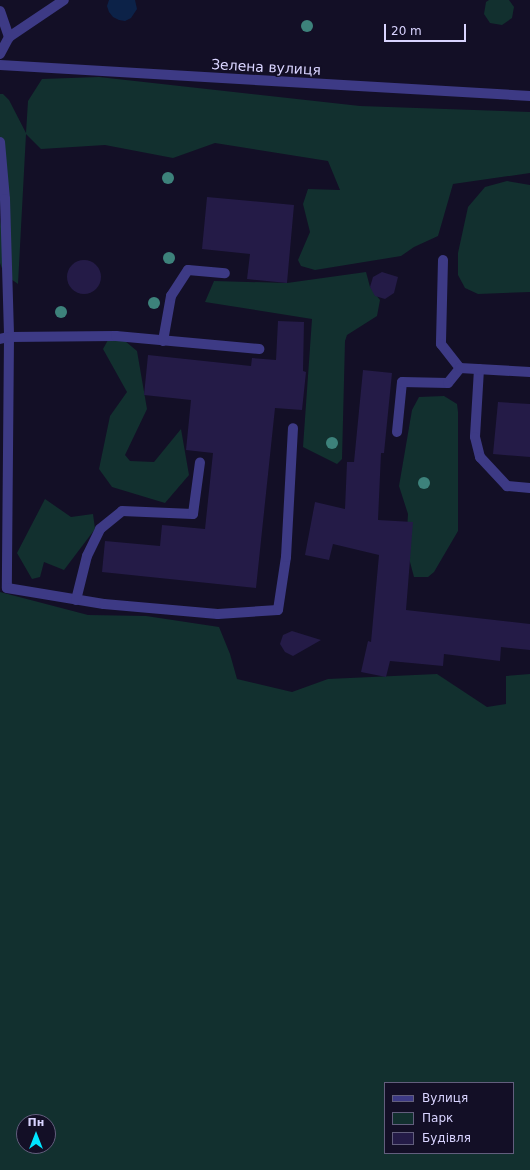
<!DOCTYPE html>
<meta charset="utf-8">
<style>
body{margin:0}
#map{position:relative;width:530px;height:1170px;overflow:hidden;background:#130f26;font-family:"DejaVu Sans",sans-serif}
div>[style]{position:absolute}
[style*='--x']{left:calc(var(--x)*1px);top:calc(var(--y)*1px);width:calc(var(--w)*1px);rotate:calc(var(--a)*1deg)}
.green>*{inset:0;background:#12302f}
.water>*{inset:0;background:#0c2248}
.building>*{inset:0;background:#241b47}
.round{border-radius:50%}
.service>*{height:10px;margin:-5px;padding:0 5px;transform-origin:5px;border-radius:5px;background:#3d3a85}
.minor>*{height:10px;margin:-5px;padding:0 5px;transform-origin:5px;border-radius:5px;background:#3d3a85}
.trees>*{width:12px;height:12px;margin:-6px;border-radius:50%;background:#3d827b}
span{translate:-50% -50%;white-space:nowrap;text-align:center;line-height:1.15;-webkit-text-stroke:3px #130f26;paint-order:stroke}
.street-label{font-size:14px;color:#d9d4ff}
.legend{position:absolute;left:384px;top:1082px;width:130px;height:72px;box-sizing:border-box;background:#130f26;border:1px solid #625e7d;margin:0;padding:5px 7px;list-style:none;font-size:12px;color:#d9d4ff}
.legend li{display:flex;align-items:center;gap:8px;height:20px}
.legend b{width:20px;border:1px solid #625e7d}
.north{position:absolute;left:16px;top:1114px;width:40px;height:40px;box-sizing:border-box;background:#130f26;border:1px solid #625e7d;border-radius:50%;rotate:0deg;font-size:11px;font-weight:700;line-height:16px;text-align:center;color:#d9d4ff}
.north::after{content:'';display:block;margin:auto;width:14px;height:18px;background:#00e5ff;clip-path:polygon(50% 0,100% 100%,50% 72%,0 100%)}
.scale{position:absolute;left:384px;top:24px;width:82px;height:18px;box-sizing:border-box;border:2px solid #d9d4ff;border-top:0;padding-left:5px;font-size:12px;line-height:14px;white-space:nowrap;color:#d9d4ff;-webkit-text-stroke:3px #130f26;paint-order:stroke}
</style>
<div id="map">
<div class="green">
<i style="clip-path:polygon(489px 0,509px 0,514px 7px,512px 18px,502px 25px,490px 23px,484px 14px,486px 2px)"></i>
<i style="clip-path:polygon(99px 77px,360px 106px,530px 112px,530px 173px,453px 184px,438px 236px,414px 247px,401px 256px,315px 270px,301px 266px,298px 260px,310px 232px,303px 204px,308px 189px,340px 190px,328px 161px,215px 143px,173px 158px,105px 145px,41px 149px,26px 134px,18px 284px,4px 274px,0 263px,0 226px,2px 212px,0 200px,0 94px,3px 94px,9px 100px,26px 133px,28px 101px,42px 79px)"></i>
<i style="clip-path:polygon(507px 181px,530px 185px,530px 292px,478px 294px,465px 288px,458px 275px,458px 253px,468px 207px,485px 187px)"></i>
<i style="clip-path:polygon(366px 272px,370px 287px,380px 300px,377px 316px,347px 335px,345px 341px,342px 459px,337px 464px,303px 447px,312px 319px,205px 302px,214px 281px,287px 283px)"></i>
<i style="clip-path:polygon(113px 331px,137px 351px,147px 409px,125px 455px,130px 461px,154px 462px,181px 429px,189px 475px,165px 503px,112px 487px,99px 469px,110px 416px,127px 392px,103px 349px)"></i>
<i style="clip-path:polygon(444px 396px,457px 404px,458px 412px,458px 531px,434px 572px,428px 577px,414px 577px,406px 547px,408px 514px,399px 486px,412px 410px,419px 397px)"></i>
<i style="clip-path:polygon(45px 499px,71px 517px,93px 514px,95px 529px,64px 570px,44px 562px,40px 577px,32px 579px,17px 553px)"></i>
<i style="clip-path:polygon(evenodd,0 592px,88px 615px,146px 616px,219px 627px,230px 654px,237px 679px,292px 692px,328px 679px,437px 674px,487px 707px,506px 704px,506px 676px,530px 674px,530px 1170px,0 1170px,0 592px,385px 1083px,513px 1083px,513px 1153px,385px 1153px,385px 1083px,0 592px,24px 1122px,48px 1122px,48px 1146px,24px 1146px,24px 1122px)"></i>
</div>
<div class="water">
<i style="clip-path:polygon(109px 0,135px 0,137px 9px,131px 18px,125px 21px,119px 20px,113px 17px,109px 12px,107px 6px)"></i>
</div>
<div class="building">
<i style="clip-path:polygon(207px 197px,294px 205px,287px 283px,247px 279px,250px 254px,202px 249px)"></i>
<i class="round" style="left:67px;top:260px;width:34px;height:34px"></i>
<i style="clip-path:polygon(382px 272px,398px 277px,394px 293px,385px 299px,375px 296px,370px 287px,373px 277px)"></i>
<i style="clip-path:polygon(278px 321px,304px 322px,303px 371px,306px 372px,302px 410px,275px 408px,256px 588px,102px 572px,105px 541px,160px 546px,162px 525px,205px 529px,213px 453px,186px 450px,191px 400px,144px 395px,148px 355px,251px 366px,252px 358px,276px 360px)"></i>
<i style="clip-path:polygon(363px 370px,392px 373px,384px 453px,381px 453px,378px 520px,413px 522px,406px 610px,530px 624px,530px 650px,501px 647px,500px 661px,444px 654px,443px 666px,390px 661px,386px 677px,361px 672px,368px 641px,371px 642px,379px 555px,333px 544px,329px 560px,305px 555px,315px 502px,345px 509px,347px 462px,354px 462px)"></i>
<i style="clip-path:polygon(498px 402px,530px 404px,530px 457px,493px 454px)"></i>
<i style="clip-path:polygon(292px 631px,321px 640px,293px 656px,285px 652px,280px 644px,283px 635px)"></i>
</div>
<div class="service">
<i style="--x:0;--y:142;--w:57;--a:85"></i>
<i style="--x:5;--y:199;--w:138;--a:88.3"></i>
<i style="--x:9;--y:337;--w:251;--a:90.5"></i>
<i style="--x:7;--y:588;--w:98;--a:9.4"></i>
<i style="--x:104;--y:604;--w:114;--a:5"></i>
<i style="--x:218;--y:614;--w:60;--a:-3.8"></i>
<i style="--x:278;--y:610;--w:54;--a:-81.4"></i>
<i style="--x:286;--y:557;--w:129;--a:-86.9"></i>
<i style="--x:443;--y:260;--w:84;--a:91.4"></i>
<i style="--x:441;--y:344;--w:31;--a:52"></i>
<i style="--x:0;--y:339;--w:9;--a:-13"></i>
<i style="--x:9;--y:337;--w:107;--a:-0.5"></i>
<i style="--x:116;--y:336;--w:144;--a:5.2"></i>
<i style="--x:163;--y:341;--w:46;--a:-79.9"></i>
<i style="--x:171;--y:296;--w:31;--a:-57"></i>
<i style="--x:188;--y:270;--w:37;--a:5"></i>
<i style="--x:479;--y:369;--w:68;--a:93.4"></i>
<i style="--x:475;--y:437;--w:21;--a:76"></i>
<i style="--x:480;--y:457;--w:40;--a:47"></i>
<i style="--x:507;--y:486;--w:23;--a:5"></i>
<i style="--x:397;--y:432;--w:50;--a:-84.3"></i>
<i style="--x:402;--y:382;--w:46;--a:1.2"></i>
<i style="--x:448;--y:383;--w:19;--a:-51"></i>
<i style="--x:460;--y:368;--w:70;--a:3.3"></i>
<i style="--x:76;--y:600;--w:45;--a:-76"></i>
<i style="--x:87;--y:556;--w:30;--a:-64"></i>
<i style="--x:100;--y:529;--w:28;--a:-39"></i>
<i style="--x:122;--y:511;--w:71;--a:2.4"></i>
<i style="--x:193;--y:514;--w:52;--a:-82.3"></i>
</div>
<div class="minor">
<i style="--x:0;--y:11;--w:28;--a:71"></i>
<i style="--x:0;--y:54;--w:19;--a:-62"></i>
<i style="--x:9;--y:37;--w:66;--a:-33.9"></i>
<i style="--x:0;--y:65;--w:531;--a:3.35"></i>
</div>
<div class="trees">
<i style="left:307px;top:26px"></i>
<i style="left:168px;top:178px"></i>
<i style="left:169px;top:258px"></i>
<i style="left:154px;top:303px"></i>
<i style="left:61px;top:312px"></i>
<i style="left:332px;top:443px"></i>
<i style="left:424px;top:483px"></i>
</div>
<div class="street-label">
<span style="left:266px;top:67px;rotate:3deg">Зелена вулиця</span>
</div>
<ul class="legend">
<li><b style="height:5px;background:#3d3a85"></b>Вулиця</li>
<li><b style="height:11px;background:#12302f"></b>Парк</li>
<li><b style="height:11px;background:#241b47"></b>Будівля</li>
</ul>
<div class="north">Пн</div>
<div class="scale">20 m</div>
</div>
